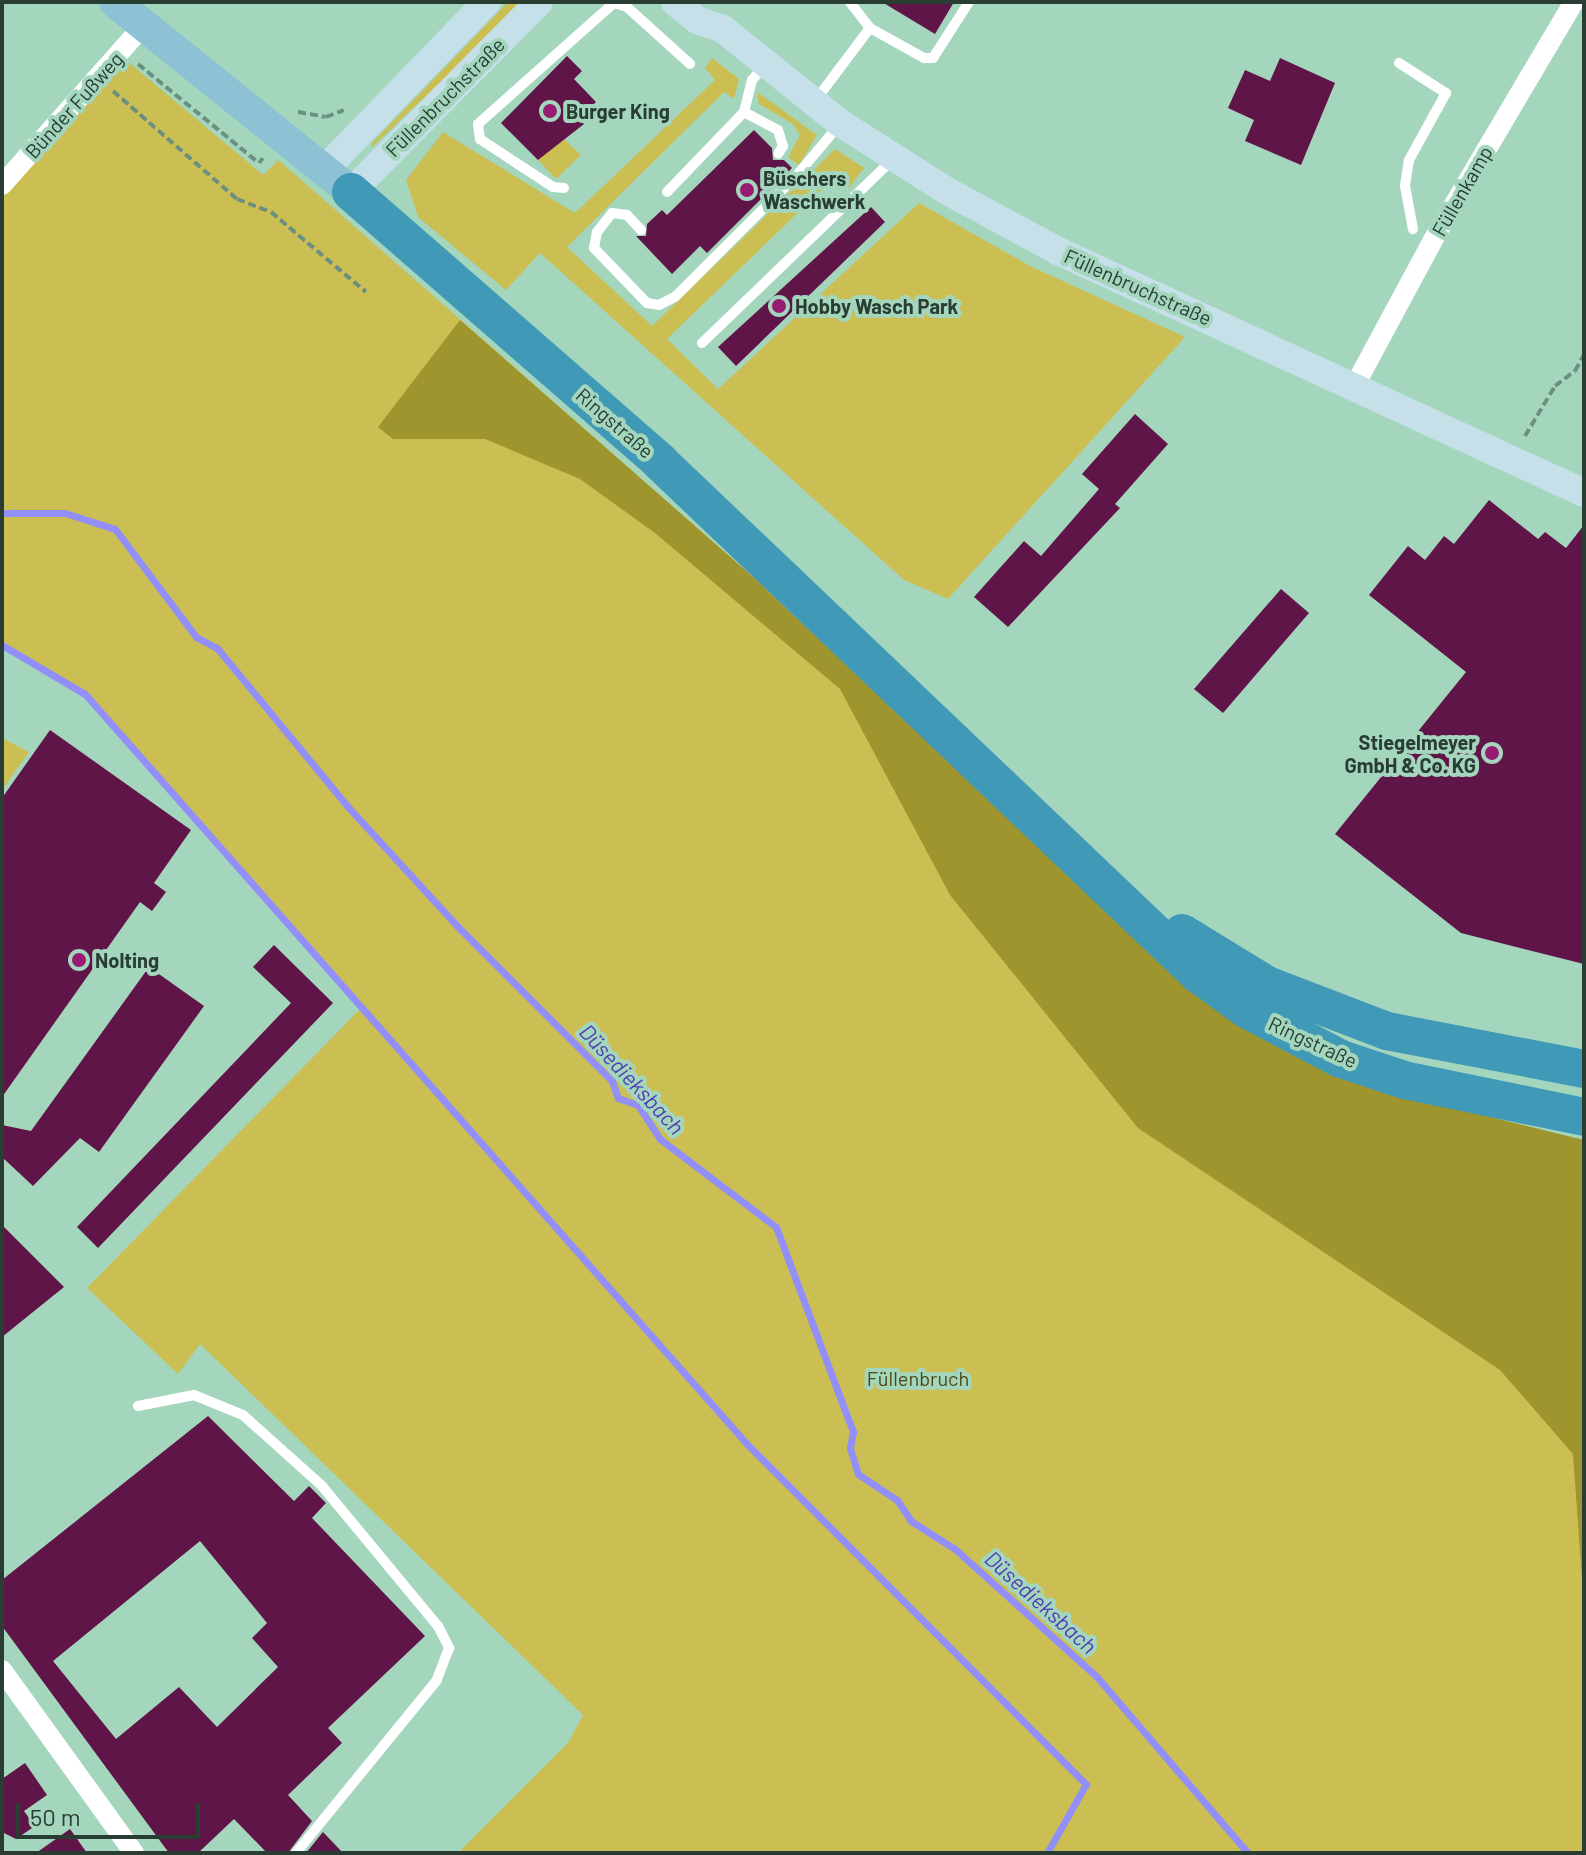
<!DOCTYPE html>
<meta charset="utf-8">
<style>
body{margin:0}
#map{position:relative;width:1586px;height:1855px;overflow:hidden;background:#a4d6be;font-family:Barlow,sans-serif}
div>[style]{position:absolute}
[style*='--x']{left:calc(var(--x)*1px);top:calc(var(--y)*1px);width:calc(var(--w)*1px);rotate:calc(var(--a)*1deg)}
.green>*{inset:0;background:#cbbf54}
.forest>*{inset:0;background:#9f952e}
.stream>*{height:7px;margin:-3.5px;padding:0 3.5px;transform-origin:3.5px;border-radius:3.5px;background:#938ff8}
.building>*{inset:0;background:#601548}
.path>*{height:4px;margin-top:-2px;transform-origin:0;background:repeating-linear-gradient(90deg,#6c907f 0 8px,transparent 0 12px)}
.lane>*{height:10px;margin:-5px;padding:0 5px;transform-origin:5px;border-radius:5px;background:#fff}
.street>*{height:20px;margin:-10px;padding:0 10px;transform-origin:10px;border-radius:10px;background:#fff}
.secondary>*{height:28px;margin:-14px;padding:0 14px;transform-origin:14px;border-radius:14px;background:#c6e0e9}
.primary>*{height:32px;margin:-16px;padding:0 16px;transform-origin:16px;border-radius:16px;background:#8cc2d3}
.highway>*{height:38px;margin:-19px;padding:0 19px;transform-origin:19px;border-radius:19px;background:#4099b6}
.dots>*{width:22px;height:22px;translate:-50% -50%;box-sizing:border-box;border:4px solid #a4d6be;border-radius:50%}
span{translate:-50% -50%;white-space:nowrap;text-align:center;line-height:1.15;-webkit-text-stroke:8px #a4d6be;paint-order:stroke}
.street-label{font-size:20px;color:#293d33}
.poi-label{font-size:20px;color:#293d33;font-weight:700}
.left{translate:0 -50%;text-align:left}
.right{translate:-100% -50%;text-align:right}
.park-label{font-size:20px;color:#4e4913}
.water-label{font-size:22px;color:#503eb6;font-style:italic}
.frame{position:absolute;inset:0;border:4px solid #293d33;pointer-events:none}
.scale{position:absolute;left:16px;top:1803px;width:184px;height:36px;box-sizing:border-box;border:4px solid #293d33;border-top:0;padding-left:10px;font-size:24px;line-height:28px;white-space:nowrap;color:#293d33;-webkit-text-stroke:6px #a4d6be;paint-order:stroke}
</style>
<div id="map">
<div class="green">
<i style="clip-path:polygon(508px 2px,525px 2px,371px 148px,372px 143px)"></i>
<i style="clip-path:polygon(712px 58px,739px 79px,734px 99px,724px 92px,567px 247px,652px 326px,835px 149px,864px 168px,849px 188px,837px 175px,667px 339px,718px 389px,919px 203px,1030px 266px,1185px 337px,948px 599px,904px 580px,540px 253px,506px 290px,418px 217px,406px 180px,443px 132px,575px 213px,715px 80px,705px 68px)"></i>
<i style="clip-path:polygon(126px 60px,263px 175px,278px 160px,314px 191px,752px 576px,1130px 942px,1367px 1082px,1584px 1143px,1584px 1853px,458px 1853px,568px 1743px,583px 1715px,200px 1344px,178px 1374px,87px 1288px,364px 1005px,86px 693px,2px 646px,2px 196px)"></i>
<i style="clip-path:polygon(757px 92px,817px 135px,799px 165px,788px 157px,800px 135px,793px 124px,759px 104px)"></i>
<i style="clip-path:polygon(562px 137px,581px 155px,556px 179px,538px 160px)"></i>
<i style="clip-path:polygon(2px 738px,29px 752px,2px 790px)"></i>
</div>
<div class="forest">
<i style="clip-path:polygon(460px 320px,752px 576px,1135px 938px,1368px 1087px,1584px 1140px,1584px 1607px,1573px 1454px,1500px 1370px,1138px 1128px,950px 895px,840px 689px,655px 533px,580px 479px,485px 439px,393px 439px,378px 427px)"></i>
</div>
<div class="stream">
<i style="--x:2;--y:513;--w:63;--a:0"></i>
<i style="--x:65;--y:513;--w:52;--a:17.7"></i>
<i style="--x:115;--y:529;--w:135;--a:53.1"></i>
<i style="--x:196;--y:637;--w:24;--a:28"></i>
<i style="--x:217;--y:648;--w:207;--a:50.5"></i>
<i style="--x:349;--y:808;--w:164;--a:47.5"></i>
<i style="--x:460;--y:929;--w:215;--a:45"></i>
<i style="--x:612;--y:1081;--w:18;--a:71"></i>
<i style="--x:618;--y:1098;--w:21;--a:19"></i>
<i style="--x:638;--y:1105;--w:40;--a:57.1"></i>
<i style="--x:660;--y:1139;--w:146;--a:37.2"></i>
<i style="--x:776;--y:1227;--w:219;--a:69.4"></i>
<i style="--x:853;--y:1432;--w:16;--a:101"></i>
<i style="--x:850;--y:1448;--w:27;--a:73"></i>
<i style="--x:858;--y:1474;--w:47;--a:33.7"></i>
<i style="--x:897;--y:1500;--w:25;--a:56"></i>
<i style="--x:911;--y:1521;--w:52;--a:32.5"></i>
<i style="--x:955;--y:1549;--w:191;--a:42"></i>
<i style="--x:1097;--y:1677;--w:232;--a:49.4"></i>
<i style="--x:2;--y:645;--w:96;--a:30.6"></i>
<i style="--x:85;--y:694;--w:999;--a:48.57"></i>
<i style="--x:746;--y:1443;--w:482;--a:45.1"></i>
<i style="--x:1086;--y:1784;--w:79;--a:119.5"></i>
</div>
<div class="building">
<i style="clip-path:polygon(882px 2px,954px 2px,935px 34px)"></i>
<i style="clip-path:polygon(567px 56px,582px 71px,574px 79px,596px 102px,579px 119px,584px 124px,538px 160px,501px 123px)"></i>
<i style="clip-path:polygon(1280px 58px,1335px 83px,1301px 165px,1245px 141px,1254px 120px,1228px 108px,1245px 70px,1270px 81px)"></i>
<i style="clip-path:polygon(754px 130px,772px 148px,773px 160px,784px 160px,792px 168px,707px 253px,700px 246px,672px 274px,636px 236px,646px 236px,647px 224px,662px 210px,667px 215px)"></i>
<i style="clip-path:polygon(871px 207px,885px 222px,736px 366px,718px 347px)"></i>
<i style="clip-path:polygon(1135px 414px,1168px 444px,1115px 504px,1120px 508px,1008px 627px,974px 597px,1024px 541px,1041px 556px,1099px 489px,1082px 474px)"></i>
<i style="clip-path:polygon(1489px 500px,1538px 539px,1545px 532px,1566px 548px,1584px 525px,1584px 964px,1461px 933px,1335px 834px,1466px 672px,1369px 595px,1408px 546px,1425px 560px,1444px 536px,1454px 544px)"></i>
<i style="clip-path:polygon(1281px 589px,1309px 613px,1223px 713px,1194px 689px)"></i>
<i style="clip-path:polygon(50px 730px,191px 830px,154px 883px,166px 892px,152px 911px,140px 902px,2px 1097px,2px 798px)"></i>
<i style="clip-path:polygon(274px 945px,333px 1003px,98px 1248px,77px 1227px,291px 1003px,253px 967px)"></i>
<i style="clip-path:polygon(149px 967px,204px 1006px,99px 1152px,80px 1138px,33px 1186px,2px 1157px,2px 1125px,31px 1131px)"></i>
<i style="clip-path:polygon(2px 1225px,64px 1287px,2px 1337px)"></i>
<i style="clip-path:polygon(evenodd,208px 1416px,294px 1501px,309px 1486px,326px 1503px,312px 1518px,425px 1636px,328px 1728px,342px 1743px,288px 1795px,312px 1821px,288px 1853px,267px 1853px,234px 1819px,198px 1853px,169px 1853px,2px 1626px,2px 1580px,208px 1416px,200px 1541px,267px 1623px,252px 1638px,278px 1667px,217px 1727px,179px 1687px,116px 1739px,53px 1661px,200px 1541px)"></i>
<i style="clip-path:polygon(25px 1763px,47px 1795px,24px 1811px,35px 1826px,16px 1839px,2px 1832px,2px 1779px)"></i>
<i style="clip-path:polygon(70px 1829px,87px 1853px,36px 1853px)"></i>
<i style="clip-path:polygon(323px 1832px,343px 1853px,306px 1853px)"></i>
</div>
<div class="path">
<i style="--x:138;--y:64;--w:156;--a:39.3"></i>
<i style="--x:259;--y:163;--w:6;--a:-51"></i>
<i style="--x:113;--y:91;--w:164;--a:41.1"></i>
<i style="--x:237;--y:199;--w:36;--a:21"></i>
<i style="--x:271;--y:212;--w:124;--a:40.1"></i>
<i style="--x:298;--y:112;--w:28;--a:10"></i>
<i style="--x:326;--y:117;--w:19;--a:-21"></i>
<i style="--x:1525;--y:436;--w:58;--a:-59"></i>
<i style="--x:1555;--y:386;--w:25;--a:-37"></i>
<i style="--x:1575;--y:371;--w:18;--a:-61"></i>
</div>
<div class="lane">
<i style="--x:870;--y:28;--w:62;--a:29.1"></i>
<i style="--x:924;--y:58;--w:9;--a:0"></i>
<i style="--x:933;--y:58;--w:67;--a:-57.3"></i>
<i style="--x:1399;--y:63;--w:56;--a:32.6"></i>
<i style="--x:1446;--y:93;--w:77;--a:118.9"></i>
<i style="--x:1409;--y:160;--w:26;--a:99"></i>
<i style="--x:1405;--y:186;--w:44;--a:79.5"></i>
<i style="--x:815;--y:101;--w:91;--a:-53"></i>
<i style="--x:870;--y:28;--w:33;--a:-128"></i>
<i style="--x:744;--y:112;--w:38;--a:28"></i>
<i style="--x:778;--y:130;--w:17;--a:73"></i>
<i style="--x:783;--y:146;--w:9;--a:122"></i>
<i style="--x:564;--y:188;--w:11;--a:-175"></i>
<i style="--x:553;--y:187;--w:87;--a:-146.7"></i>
<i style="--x:480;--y:139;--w:15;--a:-98"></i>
<i style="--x:478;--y:124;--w:182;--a:-41.7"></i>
<i style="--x:614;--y:3;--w:14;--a:17"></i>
<i style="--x:627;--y:7;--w:85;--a:42.1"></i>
<i style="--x:667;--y:192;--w:111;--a:-46.1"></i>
<i style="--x:744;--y:112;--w:33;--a:-76"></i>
<i style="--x:752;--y:80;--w:21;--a:-49"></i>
<i style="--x:641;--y:230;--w:21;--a:-133"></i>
<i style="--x:627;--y:215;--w:15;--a:-172"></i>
<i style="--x:612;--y:213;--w:24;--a:128"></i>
<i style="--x:597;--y:232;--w:16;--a:101"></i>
<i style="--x:594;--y:248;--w:76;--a:46.1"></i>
<i style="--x:647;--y:303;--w:12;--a:9"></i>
<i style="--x:659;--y:305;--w:18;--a:-27"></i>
<i style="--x:675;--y:297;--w:174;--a:-45"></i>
<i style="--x:798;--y:174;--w:64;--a:-50.1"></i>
<i style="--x:702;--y:343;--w:264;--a:-43.9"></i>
<i style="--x:138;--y:1406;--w:57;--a:-11.1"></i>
<i style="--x:194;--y:1395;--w:53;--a:22.2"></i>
<i style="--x:243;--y:1415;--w:106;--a:41.9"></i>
<i style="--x:322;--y:1486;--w:182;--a:50.4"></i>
<i style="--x:438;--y:1626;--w:25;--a:63"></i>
<i style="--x:449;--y:1648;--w:34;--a:111"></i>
<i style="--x:437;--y:1680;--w:223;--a:129.2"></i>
</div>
<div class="street">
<i style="--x:2;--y:185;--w:215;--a:-48.4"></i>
<i style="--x:1355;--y:385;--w:165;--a:-61.7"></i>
<i style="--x:1433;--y:240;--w:277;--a:-59.4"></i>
<i style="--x:2;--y:1670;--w:226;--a:54.2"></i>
</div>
<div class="secondary">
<i style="--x:675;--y:2;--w:28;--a:39"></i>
<i style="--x:697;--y:20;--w:28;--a:19"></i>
<i style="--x:723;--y:29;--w:150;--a:38.8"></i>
<i style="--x:840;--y:123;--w:127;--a:32.4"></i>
<i style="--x:947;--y:191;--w:126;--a:28.4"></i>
<i style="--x:1058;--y:251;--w:579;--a:24.71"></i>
<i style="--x:324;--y:170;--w:234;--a:-45.9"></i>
<i style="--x:351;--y:192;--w:267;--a:-45.3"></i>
</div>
<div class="primary">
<i style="--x:115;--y:2;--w:303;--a:38.8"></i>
</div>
<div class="highway">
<i style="--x:351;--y:192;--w:410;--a:41.1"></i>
<i style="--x:660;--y:462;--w:743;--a:43.58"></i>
<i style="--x:1198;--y:974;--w:59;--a:36.1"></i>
<i style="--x:1246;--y:1009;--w:107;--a:27.8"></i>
<i style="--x:1341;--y:1059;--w:66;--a:18.4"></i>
<i style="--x:1404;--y:1080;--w:184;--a:11.6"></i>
<i style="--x:1182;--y:933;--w:100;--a:31.5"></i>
<i style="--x:1267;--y:985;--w:129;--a:21"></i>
<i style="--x:1387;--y:1031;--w:201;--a:10.9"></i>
</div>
<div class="dots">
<i style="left:550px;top:111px;background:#981b73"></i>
<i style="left:747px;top:190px;background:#981b73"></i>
<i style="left:779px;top:306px;background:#981b73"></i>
<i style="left:1492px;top:753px;background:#981b73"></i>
<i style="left:79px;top:960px;background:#981b73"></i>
</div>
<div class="street-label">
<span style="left:445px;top:97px;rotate:-45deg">Füllenbruchstraße</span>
<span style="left:74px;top:105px;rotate:-48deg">Bünder Fußweg</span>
<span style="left:1462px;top:191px;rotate:-60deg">Füllenkamp</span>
<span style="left:1138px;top:287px;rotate:24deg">Füllenbruchstraße</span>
<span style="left:615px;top:423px;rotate:41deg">Ringstraße</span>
<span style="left:1313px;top:1042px;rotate:25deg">Ringstraße</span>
</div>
<div class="poi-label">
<span class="left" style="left:566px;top:111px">Burger King</span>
<span class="left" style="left:763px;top:190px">Büschers<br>Waschwerk</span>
<span class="left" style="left:795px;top:306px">Hobby Wasch Park</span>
<span class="right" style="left:1476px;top:754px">Stiegelmeyer<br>GmbH &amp; Co. KG</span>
<span class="left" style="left:95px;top:960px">Nolting</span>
</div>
<div class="park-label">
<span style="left:918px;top:1378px">Füllenbruch</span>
</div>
<div class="water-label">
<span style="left:632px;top:1079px;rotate:47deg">Düsedieksbach</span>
<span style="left:1041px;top:1602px;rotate:42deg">Düsedieksbach</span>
</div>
<div class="frame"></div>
<div class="scale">50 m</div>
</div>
